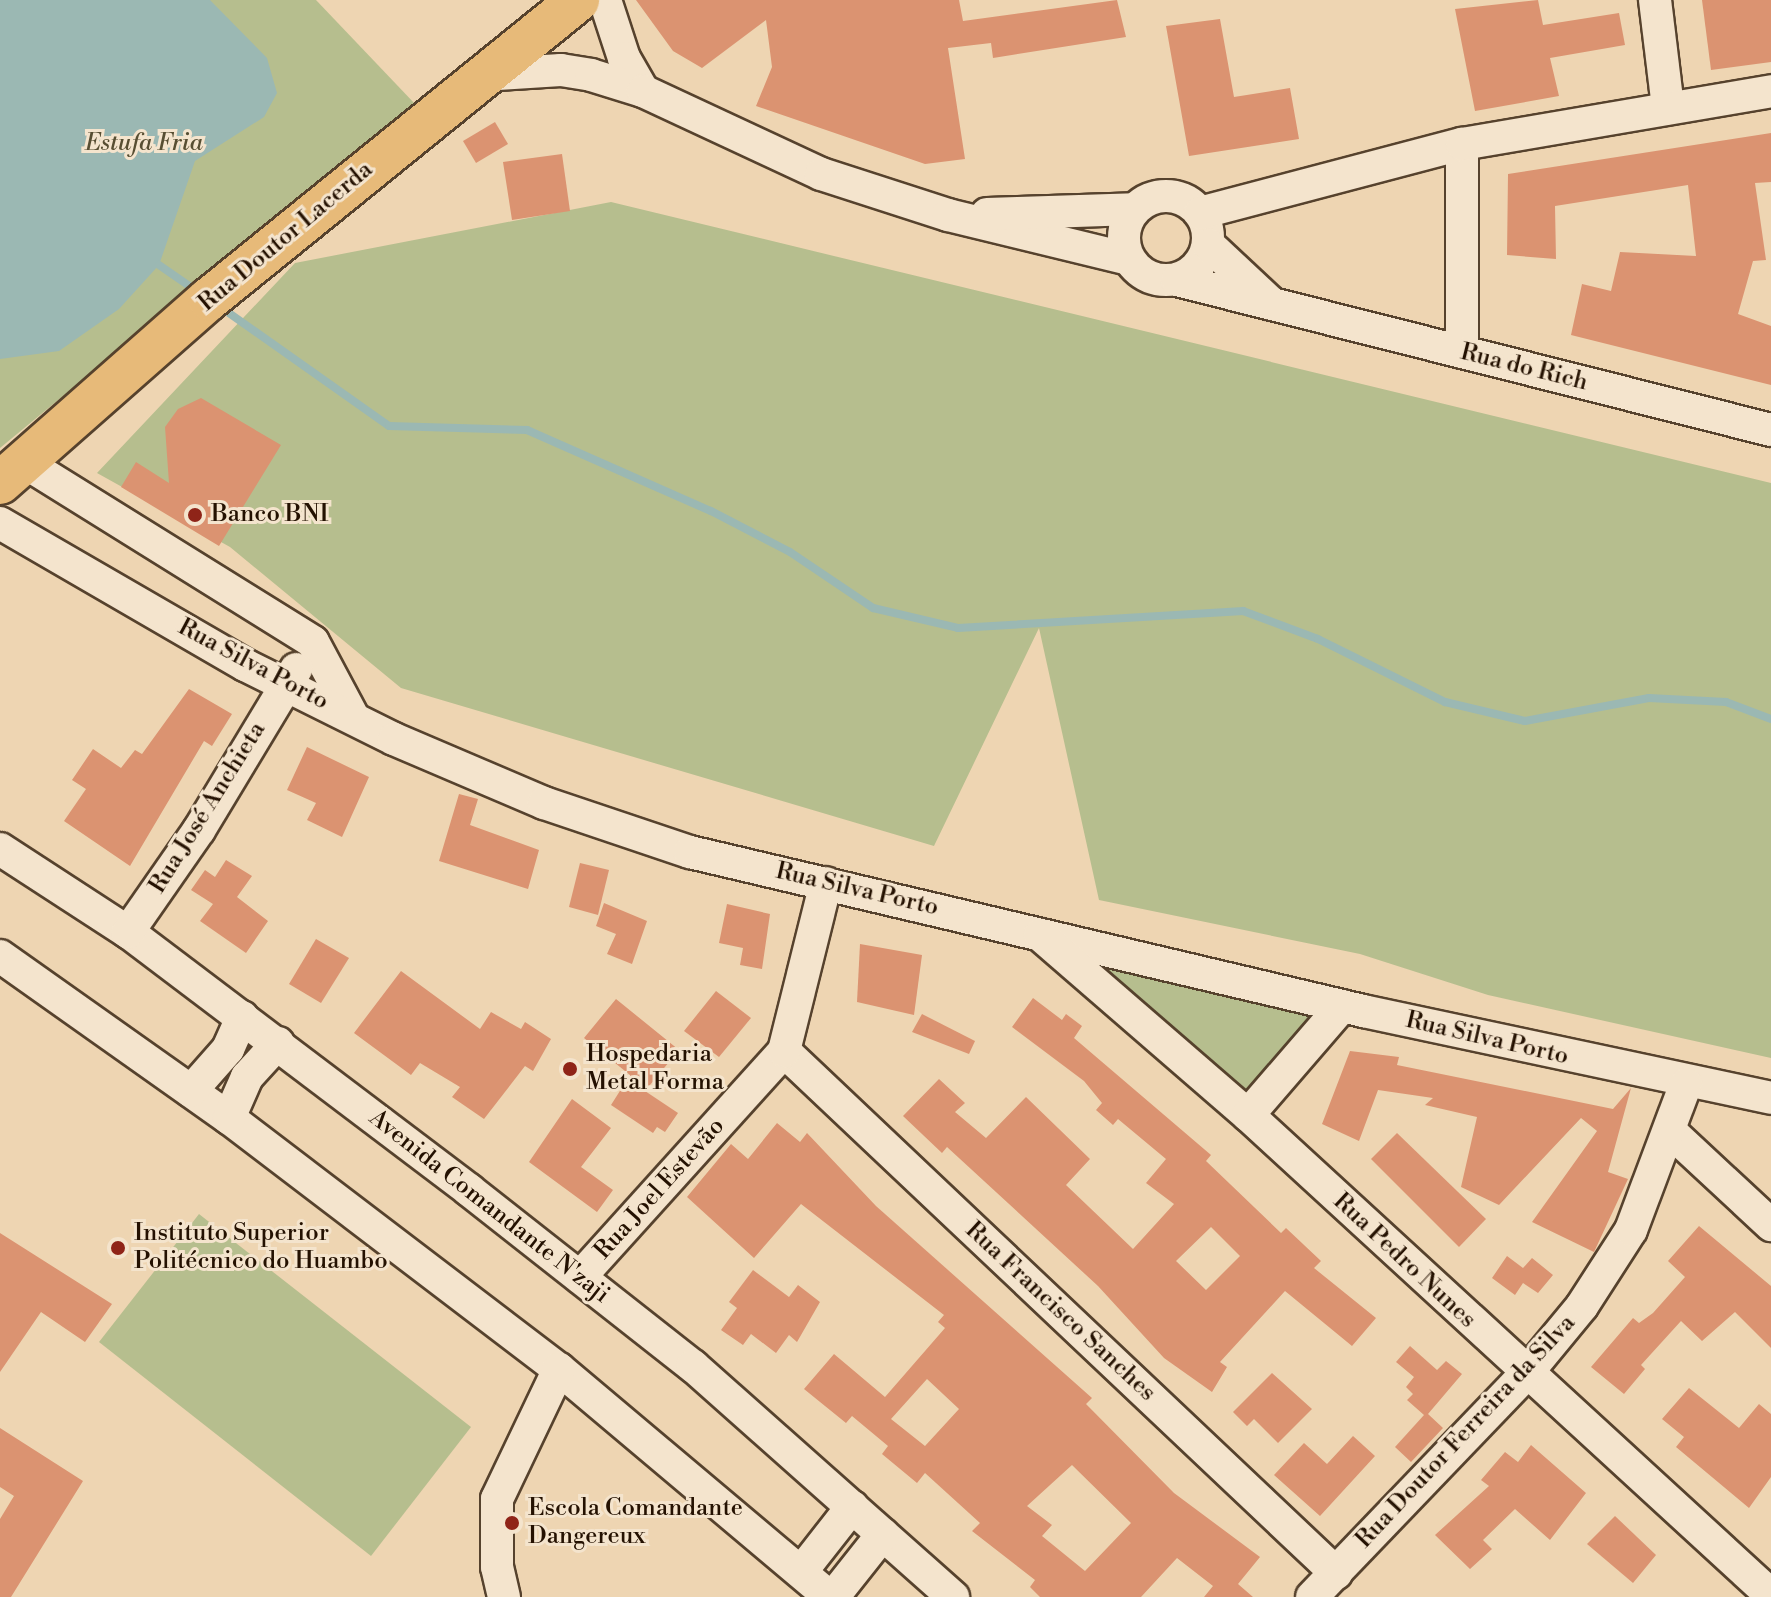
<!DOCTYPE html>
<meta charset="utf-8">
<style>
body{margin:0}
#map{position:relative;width:1771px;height:1597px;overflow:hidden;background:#eed5b2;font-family:"Libre Bodoni",serif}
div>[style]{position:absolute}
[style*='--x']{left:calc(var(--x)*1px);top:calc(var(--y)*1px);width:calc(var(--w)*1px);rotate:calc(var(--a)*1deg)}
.green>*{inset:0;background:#b6be8e}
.water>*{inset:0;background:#9bb8b3}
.stream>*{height:8px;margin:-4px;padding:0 4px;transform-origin:4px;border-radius:4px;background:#9bb8b3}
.building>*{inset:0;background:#db9371}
.roads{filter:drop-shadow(2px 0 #56422d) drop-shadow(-2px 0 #56422d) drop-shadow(0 2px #56422d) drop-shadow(0 -2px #56422d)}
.minor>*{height:32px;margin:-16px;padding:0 16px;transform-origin:16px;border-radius:16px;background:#f4e4cd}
.minor>.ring{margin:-16px;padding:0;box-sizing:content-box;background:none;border:32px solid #f4e4cd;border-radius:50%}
.major>*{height:42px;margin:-21px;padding:0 21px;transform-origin:21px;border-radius:21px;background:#e7ba79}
.dots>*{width:22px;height:22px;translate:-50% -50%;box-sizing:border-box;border:4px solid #f4e4cd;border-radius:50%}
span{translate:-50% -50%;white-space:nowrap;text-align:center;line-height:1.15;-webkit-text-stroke:6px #f4e4cd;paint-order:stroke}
.park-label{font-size:24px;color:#574e32;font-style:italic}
.street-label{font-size:24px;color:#241101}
.poi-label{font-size:24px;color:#241101}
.left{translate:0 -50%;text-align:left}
</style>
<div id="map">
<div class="green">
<i style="clip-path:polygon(0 0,316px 0,416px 105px,0 448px)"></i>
<i style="clip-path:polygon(611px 202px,1771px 483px,1771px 1058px,1488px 995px,1360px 954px,1099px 900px,1039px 628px,934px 846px,401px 688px,230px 547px,97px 473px,295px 263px)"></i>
<i style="clip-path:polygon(1073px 950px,1326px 1011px,1249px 1097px)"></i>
<i style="clip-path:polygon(199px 1214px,471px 1427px,371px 1556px,99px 1342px)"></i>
</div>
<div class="water">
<i style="clip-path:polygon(0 0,210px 0,267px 58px,277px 93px,264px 117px,195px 161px,159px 265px,119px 309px,59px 351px,0 359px)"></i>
</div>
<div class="stream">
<i style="--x:159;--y:265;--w:47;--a:34.7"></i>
<i style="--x:219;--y:306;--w:208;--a:35.2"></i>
<i style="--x:389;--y:426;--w:138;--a:1.7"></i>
<i style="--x:527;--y:430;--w:201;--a:23.8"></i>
<i style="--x:711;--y:511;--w:89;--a:27.4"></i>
<i style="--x:790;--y:552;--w:100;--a:34"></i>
<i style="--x:873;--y:608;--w:87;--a:13.2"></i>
<i style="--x:958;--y:628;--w:286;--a:-3.4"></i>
<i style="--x:1243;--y:611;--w:80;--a:20.5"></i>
<i style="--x:1318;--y:639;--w:142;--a:26.4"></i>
<i style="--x:1445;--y:702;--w:82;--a:13.4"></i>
<i style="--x:1525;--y:721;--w:126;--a:-10.5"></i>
<i style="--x:1649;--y:698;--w:77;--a:3"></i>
<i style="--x:1726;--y:702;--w:48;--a:20.7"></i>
</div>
<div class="building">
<i style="clip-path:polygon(636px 0,959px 0,963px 21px,1117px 0,1126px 37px,993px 58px,991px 43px,948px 48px,965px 159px,925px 164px,756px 106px,772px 67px,766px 20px,702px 68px,673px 51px)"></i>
<i style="clip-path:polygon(1538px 0,1543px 25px,1619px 13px,1625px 45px,1550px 58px,1559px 96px,1475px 111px,1455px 9px)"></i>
<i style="clip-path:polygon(1702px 0,1771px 0,1771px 62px,1711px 70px)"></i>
<i style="clip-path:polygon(1220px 19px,1234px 97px,1290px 88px,1299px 139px,1189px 156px,1166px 26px)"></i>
<i style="clip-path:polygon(495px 122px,508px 144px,476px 163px,463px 141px)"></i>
<i style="clip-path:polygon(1771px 133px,1771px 182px,1755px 183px,1766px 260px,1753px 261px,1738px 314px,1771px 326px,1771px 385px,1571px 335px,1582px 284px,1611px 291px,1620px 252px,1696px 256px,1688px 185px,1555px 206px,1556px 259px,1507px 255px,1508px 174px)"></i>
<i style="clip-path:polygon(562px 154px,570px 211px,512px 220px,503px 162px)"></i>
<i style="clip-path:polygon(201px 398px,281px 445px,219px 546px,121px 487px,136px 462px,169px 483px,165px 427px,178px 409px)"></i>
<i style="clip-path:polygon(189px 689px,232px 714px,212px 746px,204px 741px,130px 866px,64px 821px,86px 789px,72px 780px,93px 749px,121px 768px,135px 750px,142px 754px)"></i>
<i style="clip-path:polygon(307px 747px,369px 777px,342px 837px,307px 820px,316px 803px,287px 790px)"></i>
<i style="clip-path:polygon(459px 794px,478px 799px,470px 825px,539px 850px,528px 889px,439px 861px)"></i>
<i style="clip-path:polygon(226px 860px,252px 876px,237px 897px,268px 921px,246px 953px,200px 921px,213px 904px,191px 890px,205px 870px,215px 877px)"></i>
<i style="clip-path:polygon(580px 863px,609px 870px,598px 915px,569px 907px)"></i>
<i style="clip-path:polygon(604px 903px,647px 921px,632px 964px,607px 954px,616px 934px,596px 926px)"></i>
<i style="clip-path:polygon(727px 904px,770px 914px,762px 969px,740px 965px,743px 948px,719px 943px)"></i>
<i style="clip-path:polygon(316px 939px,349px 958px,321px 1003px,289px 984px)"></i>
<i style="clip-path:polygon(860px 944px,922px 955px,914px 1015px,857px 1002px)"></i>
<i style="clip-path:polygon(401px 971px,480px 1029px,491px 1012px,521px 1029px,525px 1022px,551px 1039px,533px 1071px,525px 1066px,484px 1119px,452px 1097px,460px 1087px,420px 1063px,411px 1075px,354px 1033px)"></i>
<i style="clip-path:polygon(716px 991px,751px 1018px,719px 1057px,684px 1031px)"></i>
<i style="clip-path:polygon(evenodd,1033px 998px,1062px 1020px,1066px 1014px,1082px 1026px,1074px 1038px,1211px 1155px,1206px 1161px,1281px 1233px,1286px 1228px,1321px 1261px,1314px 1268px,1376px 1318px,1352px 1346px,1285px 1291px,1220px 1362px,1227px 1367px,1212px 1392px,1164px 1358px,1098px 1286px,947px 1147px,942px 1153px,903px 1116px,939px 1079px,965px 1103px,955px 1112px,986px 1138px,1026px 1097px,1090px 1159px,1066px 1185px,1133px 1249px,1174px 1204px,1146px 1183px,1166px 1159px,1118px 1119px,1113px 1125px,1096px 1110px,1102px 1103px,1084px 1081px,1012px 1027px,1033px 998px,1211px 1227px,1240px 1256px,1206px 1290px,1176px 1261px,1211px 1227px)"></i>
<i style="clip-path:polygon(616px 999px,679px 1050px,645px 1091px,678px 1113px,665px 1132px,657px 1127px,653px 1133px,611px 1105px,630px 1075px,584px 1038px)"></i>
<i style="clip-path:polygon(922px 1014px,975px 1041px,969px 1054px,912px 1032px)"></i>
<i style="clip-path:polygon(1350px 1051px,1399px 1057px,1397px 1065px,1613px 1109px,1631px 1088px,1608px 1172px,1628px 1179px,1594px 1252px,1532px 1222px,1597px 1131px,1581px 1118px,1499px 1205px,1461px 1187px,1477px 1117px,1425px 1105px,1433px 1098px,1378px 1090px,1359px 1141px,1322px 1124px)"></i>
<i style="clip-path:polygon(572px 1099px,611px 1128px,581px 1167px,613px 1190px,597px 1212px,529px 1162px)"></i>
<i style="clip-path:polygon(evenodd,777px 1123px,800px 1142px,807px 1133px,876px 1206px,1092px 1398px,1086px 1404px,1174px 1493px,1260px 1557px,1238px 1584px,1253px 1597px,1204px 1597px,1213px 1586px,1177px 1558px,1141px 1597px,1040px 1597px,1030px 1587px,1035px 1580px,972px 1531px,980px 1523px,925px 1473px,917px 1483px,882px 1454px,888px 1446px,852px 1416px,846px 1423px,804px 1389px,834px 1354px,885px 1397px,945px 1328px,938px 1322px,944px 1315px,801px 1204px,754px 1258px,687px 1197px,731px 1144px,748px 1159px,777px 1123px,927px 1379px,959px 1409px,925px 1446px,891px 1419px,927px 1379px,777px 1123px,1072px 1465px,1131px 1523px,1085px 1571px,1042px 1536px,1052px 1525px,1027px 1506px,1072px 1465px)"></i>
<i style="clip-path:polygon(1397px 1133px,1486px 1219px,1459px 1247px,1371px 1159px)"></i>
<i style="clip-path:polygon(1699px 1226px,1771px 1286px,1771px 1348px,1735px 1312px,1702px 1341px,1681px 1321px,1641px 1365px,1645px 1369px,1624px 1394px,1591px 1367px,1633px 1318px,1639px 1323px,1653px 1313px,1685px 1277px,1668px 1261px)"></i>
<i style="clip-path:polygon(0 1233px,112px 1304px,85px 1342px,41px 1312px,0 1372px)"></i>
<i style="clip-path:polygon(1507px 1256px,1523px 1268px,1532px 1258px,1553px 1275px,1538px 1293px,1523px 1283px,1515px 1295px,1492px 1278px)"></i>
<i style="clip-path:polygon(753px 1270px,789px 1297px,798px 1285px,820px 1302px,797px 1342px,789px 1335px,776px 1353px,751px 1334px,743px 1345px,721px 1330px,737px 1308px,729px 1302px)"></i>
<i style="clip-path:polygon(1410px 1346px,1437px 1370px,1446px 1361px,1462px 1374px,1428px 1414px,1443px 1428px,1411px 1462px,1395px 1447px,1424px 1415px,1407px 1400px,1413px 1394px,1406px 1387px,1414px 1377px,1396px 1362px)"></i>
<i style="clip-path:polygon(1272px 1373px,1312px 1409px,1278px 1443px,1254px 1419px,1247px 1426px,1233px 1412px)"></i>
<i style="clip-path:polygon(1689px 1388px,1739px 1428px,1759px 1404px,1771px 1414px,1771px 1477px,1749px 1508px,1676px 1447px,1684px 1437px,1662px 1419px)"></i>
<i style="clip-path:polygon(0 1428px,83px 1481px,11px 1597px,0 1597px,0 1519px,14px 1496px,0 1487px)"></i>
<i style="clip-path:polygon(1353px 1436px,1375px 1456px,1320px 1516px,1274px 1475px,1304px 1443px,1327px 1464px)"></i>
<i style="clip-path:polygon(1531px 1445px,1586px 1493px,1550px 1540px,1515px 1509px,1483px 1540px,1492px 1549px,1470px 1569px,1435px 1535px,1489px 1486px,1481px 1480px,1505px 1452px,1518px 1462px)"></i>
<i style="clip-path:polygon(1615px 1516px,1656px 1555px,1633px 1583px,1587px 1544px)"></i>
</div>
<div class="roads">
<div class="minor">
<i style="--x:605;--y:0;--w:61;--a:71.9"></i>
<i style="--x:624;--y:58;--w:38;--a:60"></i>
<i style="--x:1655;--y:0;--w:109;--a:83.1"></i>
<i style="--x:482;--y:75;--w:79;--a:-3.6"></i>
<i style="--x:561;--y:70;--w:30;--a:9"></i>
<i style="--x:591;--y:75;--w:54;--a:17.1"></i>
<i style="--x:643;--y:91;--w:196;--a:25"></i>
<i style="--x:821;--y:174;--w:133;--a:17.9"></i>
<i style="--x:948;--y:215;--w:185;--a:13.7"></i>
<i style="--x:1462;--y:144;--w:208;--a:90"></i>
<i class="ring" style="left:1124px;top:196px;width:52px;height:52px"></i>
<i style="--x:1200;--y:213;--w:271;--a:-14.8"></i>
<i style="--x:1462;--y:144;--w:314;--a:-9.7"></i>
<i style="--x:987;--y:214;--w:147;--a:-1.9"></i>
<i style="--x:1209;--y:245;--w:86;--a:43.1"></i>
<i style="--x:1177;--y:280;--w:613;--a:14.17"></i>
<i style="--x:24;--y:462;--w:340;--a:31.9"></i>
<i style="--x:313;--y:642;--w:83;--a:61.9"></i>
<i style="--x:0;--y:523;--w:283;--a:30.1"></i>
<i style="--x:245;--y:665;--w:166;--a:26.4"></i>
<i style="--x:394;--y:739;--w:163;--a:23.1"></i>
<i style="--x:544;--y:803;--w:154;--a:18.6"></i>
<i style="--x:690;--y:852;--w:692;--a:13.29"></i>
<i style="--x:1363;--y:1011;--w:417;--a:12"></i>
<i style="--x:0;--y:849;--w:153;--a:33"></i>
<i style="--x:128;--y:932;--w:428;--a:37.1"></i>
<i style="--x:469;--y:1190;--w:285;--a:38.2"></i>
<i style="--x:693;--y:1366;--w:348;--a:41.6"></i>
<i style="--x:128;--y:932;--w:124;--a:-55.2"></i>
<i style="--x:199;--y:830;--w:188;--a:-58.9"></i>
<i style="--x:1040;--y:935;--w:275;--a:40.9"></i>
<i style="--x:1248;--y:1115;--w:710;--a:42.55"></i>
<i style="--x:0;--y:956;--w:281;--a:35.3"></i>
<i style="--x:229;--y:1118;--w:415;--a:37.3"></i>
<i style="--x:559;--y:1369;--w:354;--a:40.1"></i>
<i style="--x:784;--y:1051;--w:760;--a:43.4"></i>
<i style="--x:191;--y:1091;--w:56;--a:-48.6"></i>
<i style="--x:228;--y:1049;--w:35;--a:-66"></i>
<i style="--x:1248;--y:1115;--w:144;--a:-49.2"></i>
<i style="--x:229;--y:1118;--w:45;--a:-66.3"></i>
<i style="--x:247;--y:1077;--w:46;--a:-47.6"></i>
<i style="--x:1671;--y:1132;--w:137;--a:42.9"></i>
<i style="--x:580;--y:1277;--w:304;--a:-47.9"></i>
<i style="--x:784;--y:1051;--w:173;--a:-76"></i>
<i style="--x:801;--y:1572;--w:83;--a:-51.9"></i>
<i style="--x:504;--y:1597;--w:31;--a:-103"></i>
<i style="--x:497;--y:1567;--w:68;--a:-90"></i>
<i style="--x:497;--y:1499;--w:144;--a:-64.5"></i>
<i style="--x:833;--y:1597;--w:80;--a:-51.6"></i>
<i style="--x:1312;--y:1597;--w:309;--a:-46.2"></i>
<i style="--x:1526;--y:1374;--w:88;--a:-50.5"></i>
<i style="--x:1582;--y:1306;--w:90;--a:-57.2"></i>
<i style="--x:1631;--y:1230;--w:156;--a:-69.4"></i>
</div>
<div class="major">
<i style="--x:0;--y:483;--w:278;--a:-41.4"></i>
<i style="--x:209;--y:299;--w:475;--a:-39"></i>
</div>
</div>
<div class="dots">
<i style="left:195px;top:515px;background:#8f2418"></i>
<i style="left:570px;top:1069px;background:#8f2418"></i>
<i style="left:118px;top:1248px;background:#8f2418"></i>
<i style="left:512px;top:1523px;background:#8f2418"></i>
</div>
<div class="park-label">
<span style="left:144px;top:144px">Estufa Fria</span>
</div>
<div class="street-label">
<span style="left:286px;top:237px;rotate:-40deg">Rua Doutor Lacerda</span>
<span style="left:1524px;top:368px;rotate:14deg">Rua do Rich</span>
<span style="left:253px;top:665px;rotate:28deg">Rua Silva Porto</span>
<span style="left:208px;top:808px;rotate:-58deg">Rua José Anchieta</span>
<span style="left:857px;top:890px;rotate:13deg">Rua Silva Porto</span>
<span style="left:1487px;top:1039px;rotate:13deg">Rua Silva Porto</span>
<span style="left:660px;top:1189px;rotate:-48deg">Rua Joel Estevão</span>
<span style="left:489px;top:1207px;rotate:38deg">Avenida Comandante N'zaji</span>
<span style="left:1404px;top:1261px;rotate:43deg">Rua Pedro Nunes</span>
<span style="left:1060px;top:1312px;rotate:43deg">Rua Francisco Sanches</span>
<span style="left:1466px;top:1432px;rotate:-47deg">Rua Doutor Ferreira da Silva</span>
</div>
<div class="poi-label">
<span class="left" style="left:211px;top:515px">Banco BNI</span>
<span class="left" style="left:586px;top:1069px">Hospedaria<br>Metal Forma</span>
<span class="left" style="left:134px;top:1248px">Instituto Superior<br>Politécnico do Huambo</span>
<span class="left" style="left:528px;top:1523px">Escola Comandante<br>Dangereux</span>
</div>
</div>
